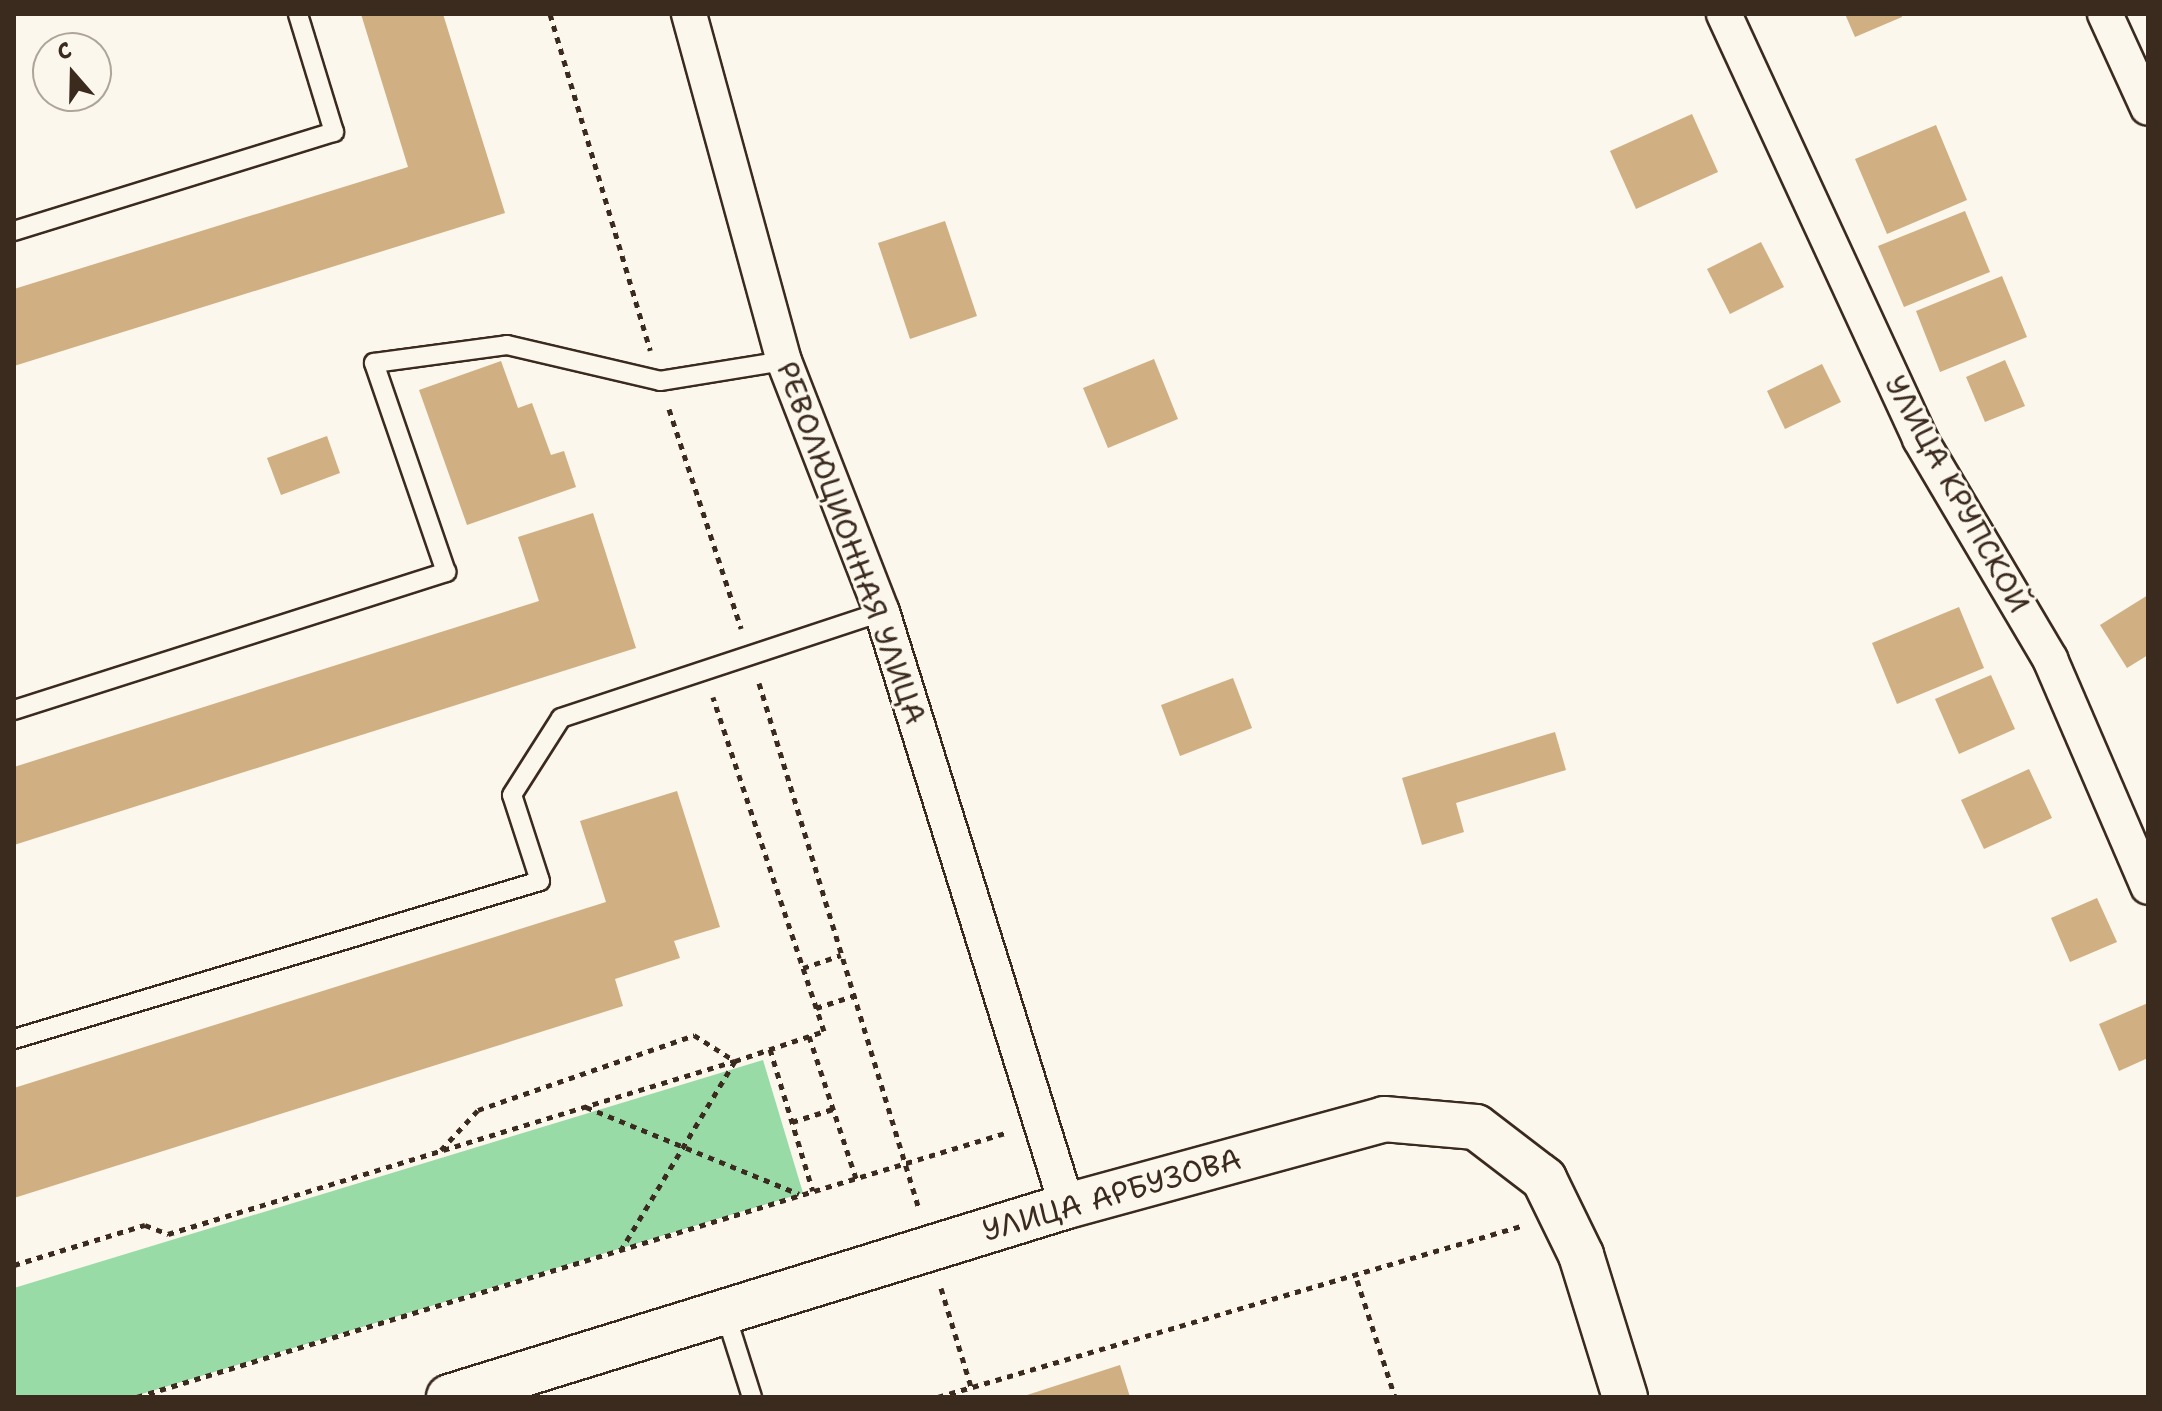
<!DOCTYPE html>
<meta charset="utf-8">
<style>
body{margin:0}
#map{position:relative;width:2162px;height:1411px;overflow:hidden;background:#fbf7ec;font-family:"Shantell Sans",sans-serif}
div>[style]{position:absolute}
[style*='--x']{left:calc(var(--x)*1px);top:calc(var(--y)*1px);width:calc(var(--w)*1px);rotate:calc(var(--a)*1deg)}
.green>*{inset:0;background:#98dba6}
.building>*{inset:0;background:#d0af83}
.path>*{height:5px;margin-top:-2.5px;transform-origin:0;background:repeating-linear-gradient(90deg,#3b2a1e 0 6px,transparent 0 12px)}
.roads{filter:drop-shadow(2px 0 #3b2a1e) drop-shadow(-2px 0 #3b2a1e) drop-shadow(0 2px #3b2a1e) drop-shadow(0 -2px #3b2a1e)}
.service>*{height:18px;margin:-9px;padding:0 9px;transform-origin:9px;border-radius:9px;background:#fbf7ec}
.minor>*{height:34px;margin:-17px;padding:0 17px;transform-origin:17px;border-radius:17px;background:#fbf7ec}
.tertiary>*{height:44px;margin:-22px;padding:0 22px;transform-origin:22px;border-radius:22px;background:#fbf7ec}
span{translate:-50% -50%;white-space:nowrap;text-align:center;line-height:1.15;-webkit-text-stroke:6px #fbf7ec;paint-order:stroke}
.street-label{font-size:30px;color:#3b2a1e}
.frame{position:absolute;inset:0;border:16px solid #3b2a1e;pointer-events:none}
.north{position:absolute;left:32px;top:32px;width:80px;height:80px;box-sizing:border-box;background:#fbf7ec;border:2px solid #aea59a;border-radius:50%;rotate:340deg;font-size:22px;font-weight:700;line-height:32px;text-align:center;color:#3b2a1e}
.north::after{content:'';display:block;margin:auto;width:28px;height:36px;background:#3b2a1e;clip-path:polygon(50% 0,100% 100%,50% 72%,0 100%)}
</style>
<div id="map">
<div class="green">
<i style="clip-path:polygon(763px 1060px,803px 1193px,132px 1397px,14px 1397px,14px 1288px)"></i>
</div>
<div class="building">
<i style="clip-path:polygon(361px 14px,443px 14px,505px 213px,14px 366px,14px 289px,408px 167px)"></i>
<i style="clip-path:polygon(1845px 14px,1901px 14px,1902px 17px,1855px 37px)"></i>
<i style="clip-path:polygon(1692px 114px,1718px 172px,1636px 209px,1610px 151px)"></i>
<i style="clip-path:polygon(1936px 125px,1967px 200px,1887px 234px,1855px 159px)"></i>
<i style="clip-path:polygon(1965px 211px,1990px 272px,1904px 307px,1878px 246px)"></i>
<i style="clip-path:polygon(945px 221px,977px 316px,910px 339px,878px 243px)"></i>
<i style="clip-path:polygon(1761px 242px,1784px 287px,1730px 314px,1707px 269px)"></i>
<i style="clip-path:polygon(2002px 276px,2027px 337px,1940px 372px,1916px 311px)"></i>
<i style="clip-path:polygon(1154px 359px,1178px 419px,1108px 448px,1083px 388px)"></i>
<i style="clip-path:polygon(2005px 360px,2025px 406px,1985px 422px,1966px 377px)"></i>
<i style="clip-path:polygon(501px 361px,518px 408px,532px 403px,551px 455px,564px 451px,576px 487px,467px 525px,419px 390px)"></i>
<i style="clip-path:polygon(1822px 364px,1841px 402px,1785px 429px,1767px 391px)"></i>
<i style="clip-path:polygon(327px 436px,340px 473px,281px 495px,267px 458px)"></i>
<i style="clip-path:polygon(593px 513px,636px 648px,14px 845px,14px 767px,539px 601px,518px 537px)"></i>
<i style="clip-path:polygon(2148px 595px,2148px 655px,2127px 668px,2100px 625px)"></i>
<i style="clip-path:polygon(1959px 607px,1984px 668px,1897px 704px,1872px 643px)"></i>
<i style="clip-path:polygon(1991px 675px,2015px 729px,1959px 754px,1935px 699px)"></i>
<i style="clip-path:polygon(1233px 678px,1252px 728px,1180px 756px,1161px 705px)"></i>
<i style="clip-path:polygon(1555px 732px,1566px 770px,1456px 803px,1464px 832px,1422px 845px,1402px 778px)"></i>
<i style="clip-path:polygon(2029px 769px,2052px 818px,1984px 849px,1961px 800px)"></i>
<i style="clip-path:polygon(677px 791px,720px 927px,674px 941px,680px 958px,615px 979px,623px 1006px,14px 1198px,14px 1088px,606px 902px,580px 821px)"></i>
<i style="clip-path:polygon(2097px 898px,2117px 942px,2070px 962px,2051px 918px)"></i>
<i style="clip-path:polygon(2148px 1003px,2148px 1058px,2119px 1071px,2099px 1024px)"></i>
<i style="clip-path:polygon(1120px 1365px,1130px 1397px,1024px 1397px,1024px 1396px)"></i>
</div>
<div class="path">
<i style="--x:550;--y:14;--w:351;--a:73.4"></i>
<i style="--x:669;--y:409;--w:231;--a:71.8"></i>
<i style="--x:759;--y:683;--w:550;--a:73.08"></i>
<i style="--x:803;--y:968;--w:40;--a:-18.9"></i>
<i style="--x:816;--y:1008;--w:40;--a:-18"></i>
<i style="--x:809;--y:1036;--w:150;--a:71.7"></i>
<i style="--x:770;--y:1049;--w:148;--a:73.2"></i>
<i style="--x:586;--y:1107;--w:230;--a:22.2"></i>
<i style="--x:792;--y:1122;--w:43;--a:-17.6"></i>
<i style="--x:441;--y:1150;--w:54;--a:-47.2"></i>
<i style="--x:478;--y:1110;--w:229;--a:-19.1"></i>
<i style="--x:694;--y:1035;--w:49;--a:32.4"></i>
<i style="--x:735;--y:1061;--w:94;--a:-18.6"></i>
<i style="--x:824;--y:1031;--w:352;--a:-108.4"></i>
<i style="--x:14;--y:1265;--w:137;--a:-17"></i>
<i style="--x:145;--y:1225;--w:25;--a:21"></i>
<i style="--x:168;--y:1234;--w:593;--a:-16.97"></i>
<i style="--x:735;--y:1061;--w:221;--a:121.1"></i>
<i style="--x:1357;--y:1280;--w:123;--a:72"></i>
<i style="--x:941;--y:1288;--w:103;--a:73.1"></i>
<i style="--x:137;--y:1397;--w:907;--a:-16.92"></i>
<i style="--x:938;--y:1397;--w:608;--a:-16.35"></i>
</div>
<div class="roads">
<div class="service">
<i style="--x:14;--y:231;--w:335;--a:-17.2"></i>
<i style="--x:334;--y:132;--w:123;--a:-107"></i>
<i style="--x:14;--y:710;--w:454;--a:-17.7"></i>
<i style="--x:446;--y:572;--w:221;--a:-109"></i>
<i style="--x:374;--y:363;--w:134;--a:-7.7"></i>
<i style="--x:507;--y:345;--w:157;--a:13.2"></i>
<i style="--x:660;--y:381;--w:126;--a:-9.2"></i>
<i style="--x:14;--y:1039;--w:549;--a:-16.72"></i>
<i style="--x:540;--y:881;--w:90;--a:-108"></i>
<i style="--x:512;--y:795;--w:91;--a:-57.5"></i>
<i style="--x:561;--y:718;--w:338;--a:-18.3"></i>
<i style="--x:725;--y:1312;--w:89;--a:72.4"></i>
</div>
<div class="minor">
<i style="--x:689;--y:14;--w:360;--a:74.7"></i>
<i style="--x:784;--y:361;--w:269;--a:68.7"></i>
<i style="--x:882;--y:612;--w:622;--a:72.7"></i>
<i style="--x:1724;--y:14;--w:468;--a:65.2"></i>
<i style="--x:1920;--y:439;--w:256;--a:59.4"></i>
<i style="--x:2050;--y:659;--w:248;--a:66.7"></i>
<i style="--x:2105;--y:14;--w:103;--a:65.4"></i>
</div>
<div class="tertiary">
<i style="--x:449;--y:1397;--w:647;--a:-17.17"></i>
<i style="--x:1067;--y:1206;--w:329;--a:-15.3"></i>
<i style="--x:1384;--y:1119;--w:92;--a:5"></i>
<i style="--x:1476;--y:1127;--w:86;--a:37.4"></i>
<i style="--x:1544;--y:1179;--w:85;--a:64"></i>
<i style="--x:1581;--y:1255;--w:149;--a:72.8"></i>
</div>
</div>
<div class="street-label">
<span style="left:1957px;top:494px;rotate:61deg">УЛИЦА КРУПСКОЙ</span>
<span style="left:851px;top:543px;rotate:70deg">РЕВОЛЮЦИОННАЯ УЛИЦА</span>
<span style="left:1112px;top:1195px;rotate:-16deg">УЛИЦА АРБУЗОВА</span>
</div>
<div class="frame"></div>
<div class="north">С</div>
</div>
